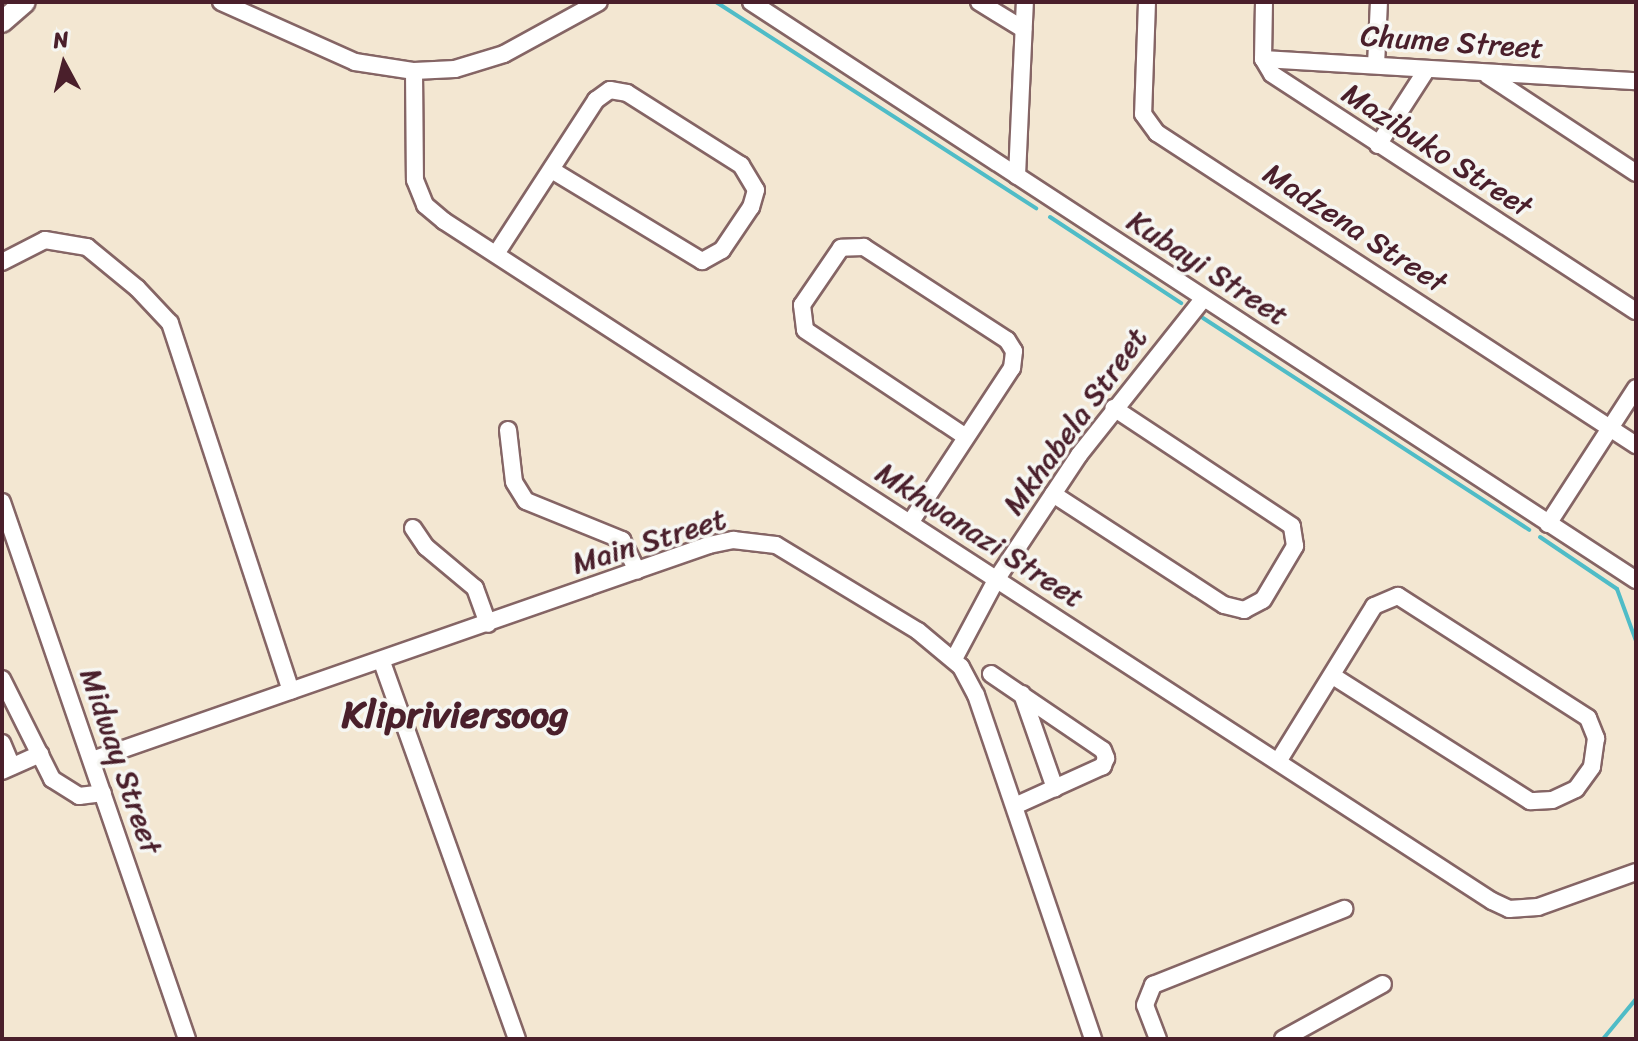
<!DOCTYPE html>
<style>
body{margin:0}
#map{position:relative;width:1638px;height:1041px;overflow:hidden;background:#f3e7d2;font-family:Sriracha,sans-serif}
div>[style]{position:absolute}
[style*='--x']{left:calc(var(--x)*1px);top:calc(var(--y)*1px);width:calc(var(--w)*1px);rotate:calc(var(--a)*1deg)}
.stream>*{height:4px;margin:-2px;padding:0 2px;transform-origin:2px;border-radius:2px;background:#4fbcc7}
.roads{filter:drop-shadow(2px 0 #856565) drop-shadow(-2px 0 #856565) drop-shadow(0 2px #856565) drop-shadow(0 -2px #856565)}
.minor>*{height:16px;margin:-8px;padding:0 8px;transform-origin:8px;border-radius:8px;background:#fff}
.major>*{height:20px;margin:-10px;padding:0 10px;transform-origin:10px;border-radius:10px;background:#fff}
span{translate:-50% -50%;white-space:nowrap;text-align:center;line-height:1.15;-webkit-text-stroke:7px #f6f6f2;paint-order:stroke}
.street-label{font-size:30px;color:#4a1f2b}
.district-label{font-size:38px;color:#4a1f2b;font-weight:700}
.frame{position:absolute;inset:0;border:4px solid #4a1f2b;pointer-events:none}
.north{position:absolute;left:24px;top:24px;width:80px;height:80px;-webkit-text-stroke:6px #f6f6f2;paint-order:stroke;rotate:353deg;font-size:22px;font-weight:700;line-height:32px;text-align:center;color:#4a1f2b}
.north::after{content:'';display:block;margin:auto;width:28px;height:36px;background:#4a1f2b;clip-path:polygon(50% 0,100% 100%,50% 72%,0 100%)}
</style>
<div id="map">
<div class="stream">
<i style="--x:716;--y:2;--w:381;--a:32.8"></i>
<i style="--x:1050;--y:217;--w:157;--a:33.3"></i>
<i style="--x:1203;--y:318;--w:389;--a:33"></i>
<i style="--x:1540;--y:537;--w:93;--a:34"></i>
<i style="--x:1617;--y:589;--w:55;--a:69.9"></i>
<i style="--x:1603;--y:1039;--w:52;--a:-50.5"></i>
</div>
<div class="roads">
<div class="minor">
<i style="--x:221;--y:2;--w:147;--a:24.1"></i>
<i style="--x:355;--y:62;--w:60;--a:8.7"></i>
<i style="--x:414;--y:71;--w:41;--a:-2.8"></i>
<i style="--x:455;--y:69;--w:51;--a:-17"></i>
<i style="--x:504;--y:54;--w:108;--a:-28.7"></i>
<i style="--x:751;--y:2;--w:1057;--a:33.15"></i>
<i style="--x:979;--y:2;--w:52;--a:31.5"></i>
<i style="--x:1147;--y:2;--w:112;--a:92"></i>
<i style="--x:1143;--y:114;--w:24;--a:54"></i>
<i style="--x:1157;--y:133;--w:572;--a:33.08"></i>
<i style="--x:1264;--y:2;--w:57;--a:91"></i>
<i style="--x:1263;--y:59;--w:17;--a:59"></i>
<i style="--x:1272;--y:74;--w:434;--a:33.1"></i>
<i style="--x:1263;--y:59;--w:374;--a:3.4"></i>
<i style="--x:1376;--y:65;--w:63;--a:-87.3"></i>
<i style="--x:414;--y:71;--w:109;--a:89.5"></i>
<i style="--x:415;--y:180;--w:27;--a:68"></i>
<i style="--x:425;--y:205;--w:25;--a:40"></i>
<i style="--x:444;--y:221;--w:1249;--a:32.98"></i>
<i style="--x:1492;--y:901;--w:19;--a:25"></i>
<i style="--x:1509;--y:909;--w:29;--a:-4"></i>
<i style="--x:1538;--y:907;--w:104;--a:-19.7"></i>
<i style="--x:1487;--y:75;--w:178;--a:33.3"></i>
<i style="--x:1378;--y:145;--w:90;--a:-57.2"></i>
<i style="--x:1017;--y:176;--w:174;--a:-87.4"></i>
<i style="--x:496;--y:254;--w:184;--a:-57"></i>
<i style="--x:596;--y:100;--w:17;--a:-36"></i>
<i style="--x:610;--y:90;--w:17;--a:10"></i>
<i style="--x:627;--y:93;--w:135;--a:32.3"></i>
<i style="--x:741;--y:165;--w:29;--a:59"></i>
<i style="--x:756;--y:190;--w:18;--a:106"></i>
<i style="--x:751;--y:207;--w:52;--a:124"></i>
<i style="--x:722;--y:250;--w:23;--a:151"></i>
<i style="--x:702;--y:261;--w:175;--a:-148.8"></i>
<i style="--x:2;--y:262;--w:48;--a:-27.1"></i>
<i style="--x:45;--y:240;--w:43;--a:9.5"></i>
<i style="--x:87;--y:247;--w:65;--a:39.4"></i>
<i style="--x:137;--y:288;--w:48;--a:46.7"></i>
<i style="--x:170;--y:323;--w:387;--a:71.8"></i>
<i style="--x:508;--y:430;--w:52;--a:83.4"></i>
<i style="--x:514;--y:482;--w:22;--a:58"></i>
<i style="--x:526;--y:501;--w:104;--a:22.1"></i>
<i style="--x:622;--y:540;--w:34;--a:64"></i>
<i style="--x:1053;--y:494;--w:204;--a:33"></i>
<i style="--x:1224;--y:605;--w:21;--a:14"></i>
<i style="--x:1244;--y:610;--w:21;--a:-28"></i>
<i style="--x:1263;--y:600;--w:63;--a:-59.3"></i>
<i style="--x:1295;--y:546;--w:20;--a:-99"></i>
<i style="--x:1292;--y:526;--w:214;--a:-146.5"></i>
<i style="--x:2;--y:502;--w:568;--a:70.99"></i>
<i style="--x:910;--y:523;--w:186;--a:-56.7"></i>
<i style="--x:1012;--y:368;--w:17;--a:-83"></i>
<i style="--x:1014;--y:351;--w:13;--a:-122"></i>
<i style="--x:1007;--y:340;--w:171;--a:-147"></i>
<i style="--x:864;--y:247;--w:23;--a:178"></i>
<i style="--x:841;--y:248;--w:69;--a:124.4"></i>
<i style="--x:802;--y:305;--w:25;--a:83"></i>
<i style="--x:805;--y:330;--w:193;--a:33.6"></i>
<i style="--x:1548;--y:524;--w:162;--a:-57.1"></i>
<i style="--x:413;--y:528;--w:23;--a:56"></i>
<i style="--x:426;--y:547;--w:64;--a:39.9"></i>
<i style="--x:475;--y:588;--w:38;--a:70"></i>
<i style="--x:954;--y:659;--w:89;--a:-62"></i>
<i style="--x:996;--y:580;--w:150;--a:-56.4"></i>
<i style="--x:1079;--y:455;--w:199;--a:-51.5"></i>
<i style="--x:382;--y:662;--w:400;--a:70.3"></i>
<i style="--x:991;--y:674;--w:135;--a:34.2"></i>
<i style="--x:1103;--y:750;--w:9;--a:69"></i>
<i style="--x:1106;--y:758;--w:9;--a:111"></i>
<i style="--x:1103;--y:766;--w:97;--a:155.6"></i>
<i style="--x:2;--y:679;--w:112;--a:63.4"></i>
<i style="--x:52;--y:779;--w:32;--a:32"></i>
<i style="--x:79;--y:796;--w:24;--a:-7"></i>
<i style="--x:1022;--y:694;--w:100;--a:70.7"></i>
<i style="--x:2;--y:743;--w:25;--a:67"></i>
<i style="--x:92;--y:760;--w:653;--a:-19.21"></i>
<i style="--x:709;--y:545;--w:25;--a:-12"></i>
<i style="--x:733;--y:540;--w:43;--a:6.6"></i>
<i style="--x:776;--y:545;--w:166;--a:31.2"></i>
<i style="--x:918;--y:631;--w:56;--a:39.9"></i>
<i style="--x:961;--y:667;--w:32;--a:62"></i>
<i style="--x:976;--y:695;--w:363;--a:71.2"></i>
<i style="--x:1279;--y:760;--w:181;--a:-58.3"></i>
<i style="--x:1374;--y:606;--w:26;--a:-23"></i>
<i style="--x:1398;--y:596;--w:226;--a:32.7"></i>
<i style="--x:1588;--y:718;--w:22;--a:68"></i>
<i style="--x:1596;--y:738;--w:29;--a:98"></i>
<i style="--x:1592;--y:767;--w:27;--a:126"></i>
<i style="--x:1576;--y:789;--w:26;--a:155"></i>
<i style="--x:1552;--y:800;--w:22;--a:177"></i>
<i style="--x:1530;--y:801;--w:233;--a:-147.6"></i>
<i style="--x:2;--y:771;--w:42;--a:-24.1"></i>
<i style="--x:1158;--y:1039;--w:36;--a:-111"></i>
<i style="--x:1145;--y:1005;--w:22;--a:-68"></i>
<i style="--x:1153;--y:985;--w:206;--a:-21.7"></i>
<i style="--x:1283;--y:1039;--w:114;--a:-28.8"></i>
</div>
<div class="major">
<i style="--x:2;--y:22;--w:30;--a:-41"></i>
</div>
</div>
<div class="street-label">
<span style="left:1452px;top:42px;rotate:4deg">Chume Street</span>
<span style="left:1437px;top:150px;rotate:33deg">Mazibuko Street</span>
<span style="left:1355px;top:228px;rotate:33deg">Madzena Street</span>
<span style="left:1208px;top:268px;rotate:33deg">Kubayi Street</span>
<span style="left:1075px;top:421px;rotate:-54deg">Mkhabela Street</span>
<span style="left:980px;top:535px;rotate:33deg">Mkhwanazi Street</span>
<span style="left:649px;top:541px;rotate:-17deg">Main Street</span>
<span style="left:121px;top:761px;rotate:71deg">Midway Street</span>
</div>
<div class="district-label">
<span style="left:455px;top:715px">Klipriviersoog</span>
</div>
<div class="frame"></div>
<div class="north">N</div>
</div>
